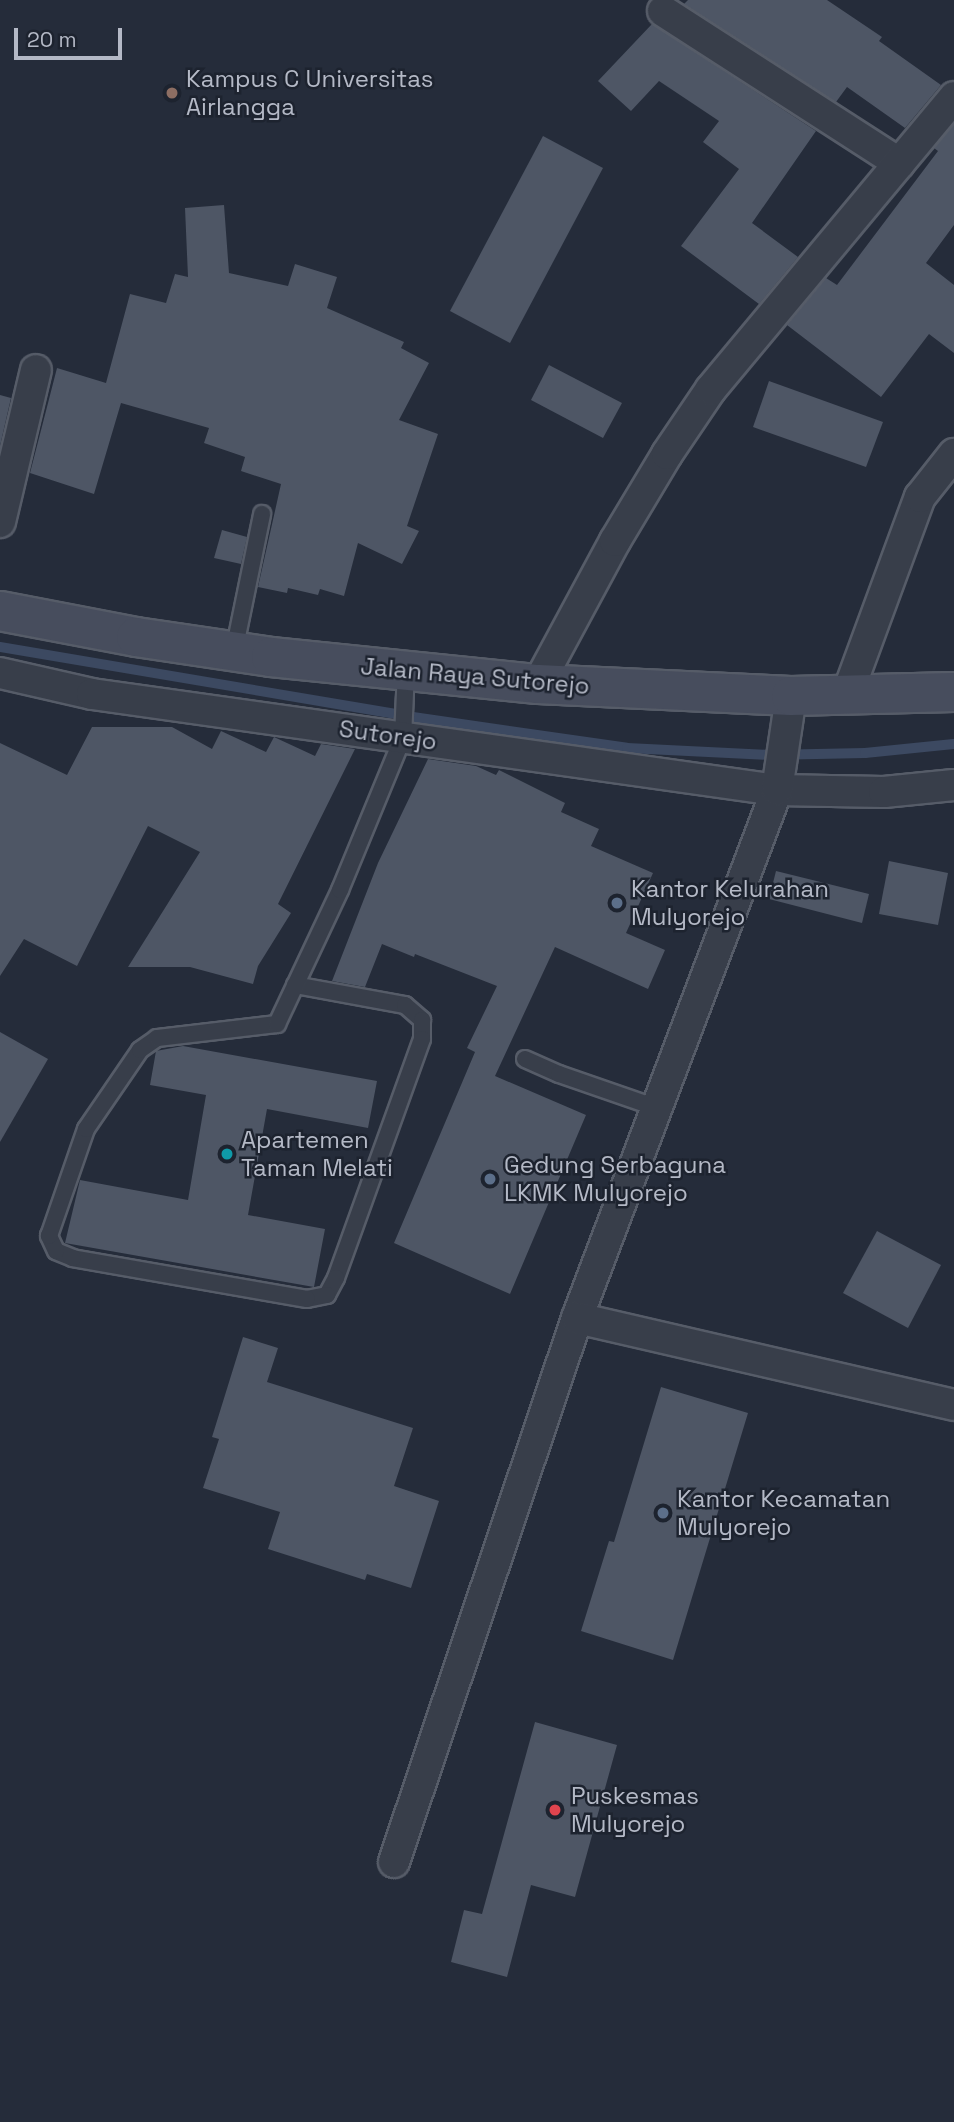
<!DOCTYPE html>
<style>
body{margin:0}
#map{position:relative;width:954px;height:2122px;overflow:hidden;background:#252c3a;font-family:"Space Grotesk",sans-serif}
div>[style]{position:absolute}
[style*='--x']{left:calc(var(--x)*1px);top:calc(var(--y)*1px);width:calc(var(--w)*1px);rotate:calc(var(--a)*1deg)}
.stream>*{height:10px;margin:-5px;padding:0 5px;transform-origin:5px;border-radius:5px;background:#3c4961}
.building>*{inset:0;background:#4e5665}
.roads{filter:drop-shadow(2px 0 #565c68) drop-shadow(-2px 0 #565c68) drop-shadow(0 2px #565c68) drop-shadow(0 -2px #565c68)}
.lane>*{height:16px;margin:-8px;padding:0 8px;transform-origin:8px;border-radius:8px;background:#383e4a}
.street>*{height:30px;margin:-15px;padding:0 15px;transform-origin:15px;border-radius:15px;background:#383e4a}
.secondary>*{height:38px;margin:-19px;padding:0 19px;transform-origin:19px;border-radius:19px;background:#474d5d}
.dots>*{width:19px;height:19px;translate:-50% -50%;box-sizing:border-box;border:4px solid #1d232f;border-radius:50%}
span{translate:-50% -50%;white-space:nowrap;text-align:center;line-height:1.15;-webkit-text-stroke:5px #1d232f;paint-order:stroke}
.poi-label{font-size:24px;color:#b4b9c6}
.left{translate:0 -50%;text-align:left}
.street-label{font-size:24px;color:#b4b9c6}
.scale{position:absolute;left:14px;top:28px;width:108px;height:32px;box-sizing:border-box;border:4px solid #b4b9c6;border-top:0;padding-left:9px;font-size:21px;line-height:24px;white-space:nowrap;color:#b4b9c6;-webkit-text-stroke:5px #1d232f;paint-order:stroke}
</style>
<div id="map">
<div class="stream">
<i style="--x:0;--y:647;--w:412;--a:9.6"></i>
<i style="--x:406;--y:716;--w:223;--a:8.2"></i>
<i style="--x:627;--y:748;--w:141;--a:2.8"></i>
<i style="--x:768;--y:755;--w:97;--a:-1.2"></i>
<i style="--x:865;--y:753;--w:89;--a:-5.8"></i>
</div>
<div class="building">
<i style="clip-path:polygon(688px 0,827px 0,882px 37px,879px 41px,941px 85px,905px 128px,847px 87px,836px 102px,684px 4px)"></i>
<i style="clip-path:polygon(652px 24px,816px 131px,752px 223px,798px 257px,759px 304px,681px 246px,739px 169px,703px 142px,719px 121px,659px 81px,631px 111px,598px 81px)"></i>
<i style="clip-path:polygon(954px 124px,954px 225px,926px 263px,954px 285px,954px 353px,929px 334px,881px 397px,787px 325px,826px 278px,837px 285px,938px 151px,934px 148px)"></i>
<i style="clip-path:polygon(543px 136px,603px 168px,510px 343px,450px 311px)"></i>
<i style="clip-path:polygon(224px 205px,229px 273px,288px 286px,295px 264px,337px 277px,327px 308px,404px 342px,401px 348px,429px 363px,399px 420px,438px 434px,407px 526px,419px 531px,402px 564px,358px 543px,344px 596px,320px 589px,318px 595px,288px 588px,287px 593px,258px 587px,281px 484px,241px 471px,245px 457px,204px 443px,209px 428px,121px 403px,94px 494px,30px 473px,57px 368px,106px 383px,130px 294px,166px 303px,175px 274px,188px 277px,185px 208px)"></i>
<i style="clip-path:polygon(549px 365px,622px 403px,603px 438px,531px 400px)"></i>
<i style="clip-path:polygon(769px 381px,883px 422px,866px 467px,753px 427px)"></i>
<i style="clip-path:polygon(0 395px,11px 398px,0 446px)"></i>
<i style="clip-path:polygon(222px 530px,247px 537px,241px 564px,214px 558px)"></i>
<i style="clip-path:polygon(92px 727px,172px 727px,212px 749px,221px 731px,266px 752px,274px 737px,315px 756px,321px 744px,355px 749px,278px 904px,291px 913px,258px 966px,253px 984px,190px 967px,128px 967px,200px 852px,148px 826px,77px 966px,24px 939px,0 976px,0 743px,67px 775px)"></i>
<i style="clip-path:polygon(428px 759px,476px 766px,496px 775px,499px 770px,565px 803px,561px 812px,599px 829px,591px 846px,653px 873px,626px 933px,665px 950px,648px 989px,555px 947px,495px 1076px,586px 1115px,510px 1294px,394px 1243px,475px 1052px,467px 1048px,497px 986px,415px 954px,414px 957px,382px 944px,365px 987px,332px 981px,378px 863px)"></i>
<i style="clip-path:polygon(889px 861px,948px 873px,938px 925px,879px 914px)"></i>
<i style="clip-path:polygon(776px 871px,869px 894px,862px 923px,769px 899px)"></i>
<i style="clip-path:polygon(0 1032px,48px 1059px,0 1142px)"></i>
<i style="clip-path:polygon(183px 1046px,377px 1081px,368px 1128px,267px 1109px,248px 1215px,325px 1229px,314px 1287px,65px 1243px,80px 1180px,188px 1200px,206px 1095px,150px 1085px,156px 1051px)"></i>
<i style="clip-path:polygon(877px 1231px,941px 1265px,908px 1328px,843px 1293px)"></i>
<i style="clip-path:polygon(243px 1337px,278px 1348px,267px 1382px,413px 1428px,394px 1486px,439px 1501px,411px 1588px,367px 1574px,365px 1580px,268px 1549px,280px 1512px,203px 1488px,219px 1439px,212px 1437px)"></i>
<i style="clip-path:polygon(661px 1387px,748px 1413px,673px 1660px,581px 1631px,609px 1541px,614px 1542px)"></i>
<i style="clip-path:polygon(535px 1722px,617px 1745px,575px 1897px,531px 1885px,507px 1977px,451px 1962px,464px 1910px,482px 1914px)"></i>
</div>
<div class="roads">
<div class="lane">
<i style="--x:234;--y:651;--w:140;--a:-78.4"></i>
<i style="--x:295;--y:985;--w:112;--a:10.3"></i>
<i style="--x:405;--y:1005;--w:23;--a:41"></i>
<i style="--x:422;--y:1020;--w:19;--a:90"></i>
<i style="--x:422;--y:1039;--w:254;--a:109.8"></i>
<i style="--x:336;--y:1278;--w:19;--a:118"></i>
<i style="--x:327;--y:1295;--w:20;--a:169"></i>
<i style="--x:307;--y:1299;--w:238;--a:-170.1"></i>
<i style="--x:73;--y:1258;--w:18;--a:-158"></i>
<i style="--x:56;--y:1251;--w:17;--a:-115"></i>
<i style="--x:49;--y:1236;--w:113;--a:-70.9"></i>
<i style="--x:86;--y:1129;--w:96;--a:-55.6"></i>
<i style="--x:140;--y:1050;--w:21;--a:-35"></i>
<i style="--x:157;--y:1038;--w:121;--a:-6.7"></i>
<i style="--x:277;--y:1024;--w:148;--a:-64.8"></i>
<i style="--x:340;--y:890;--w:165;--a:-67.6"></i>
<i style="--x:403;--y:737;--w:66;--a:-87.4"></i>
<i style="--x:525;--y:1059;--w:37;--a:24"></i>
<i style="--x:559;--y:1074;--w:104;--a:19.1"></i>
</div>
<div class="street">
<i style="--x:663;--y:11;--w:281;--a:32.8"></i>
<i style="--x:0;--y:522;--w:156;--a:-76.7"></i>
<i style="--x:0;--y:673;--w:94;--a:12.9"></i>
<i style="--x:92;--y:694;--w:692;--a:7.98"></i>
<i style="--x:777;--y:790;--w:107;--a:1.1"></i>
<i style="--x:884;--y:792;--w:70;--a:-5.7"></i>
<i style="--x:538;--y:684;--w:162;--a:-61.7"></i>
<i style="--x:615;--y:541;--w:101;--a:-59.1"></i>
<i style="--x:667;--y:454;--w:78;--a:-55.9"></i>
<i style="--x:711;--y:389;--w:380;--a:-50.2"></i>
<i style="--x:847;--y:695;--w:211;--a:-69.8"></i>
<i style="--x:920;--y:497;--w:55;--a:-51.7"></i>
<i style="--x:577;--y:1318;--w:565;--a:-69.25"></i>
<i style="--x:777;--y:790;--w:95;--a:-81.5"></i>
<i style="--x:394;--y:1862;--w:574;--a:-71.41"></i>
<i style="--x:577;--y:1318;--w:387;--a:13"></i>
</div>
<div class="secondary">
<i style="--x:0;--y:611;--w:138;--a:10.8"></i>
<i style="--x:136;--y:637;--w:136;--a:8.4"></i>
<i style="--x:271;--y:657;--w:268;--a:5.8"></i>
<i style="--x:538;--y:684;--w:253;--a:2.7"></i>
<i style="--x:791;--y:696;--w:163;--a:-1.4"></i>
</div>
</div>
<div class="dots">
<i style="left:172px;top:93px;background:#8d6e63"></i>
<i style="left:617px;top:903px;background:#5c6f8a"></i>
<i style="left:227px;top:1154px;background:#0f9aa8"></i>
<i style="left:490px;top:1179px;background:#5c6f8a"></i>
<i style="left:663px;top:1513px;background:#5c6f8a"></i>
<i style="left:555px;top:1810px;background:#e0444e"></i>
</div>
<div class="poi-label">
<span class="left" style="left:186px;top:93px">Kampus C Universitas<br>Airlangga</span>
<span class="left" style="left:631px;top:903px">Kantor Kelurahan<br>Mulyorejo</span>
<span class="left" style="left:241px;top:1154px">Apartemen<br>Taman Melati</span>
<span class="left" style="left:504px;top:1179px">Gedung Serbaguna<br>LKMK Mulyorejo</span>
<span class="left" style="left:677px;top:1513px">Kantor Kecamatan<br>Mulyorejo</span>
<span class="left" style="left:571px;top:1810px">Puskesmas<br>Mulyorejo</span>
</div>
<div class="street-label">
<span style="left:475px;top:676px;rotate:5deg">Jalan Raya Sutorejo</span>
<span style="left:388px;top:735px;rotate:8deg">Sutorejo</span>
</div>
<div class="scale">20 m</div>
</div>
